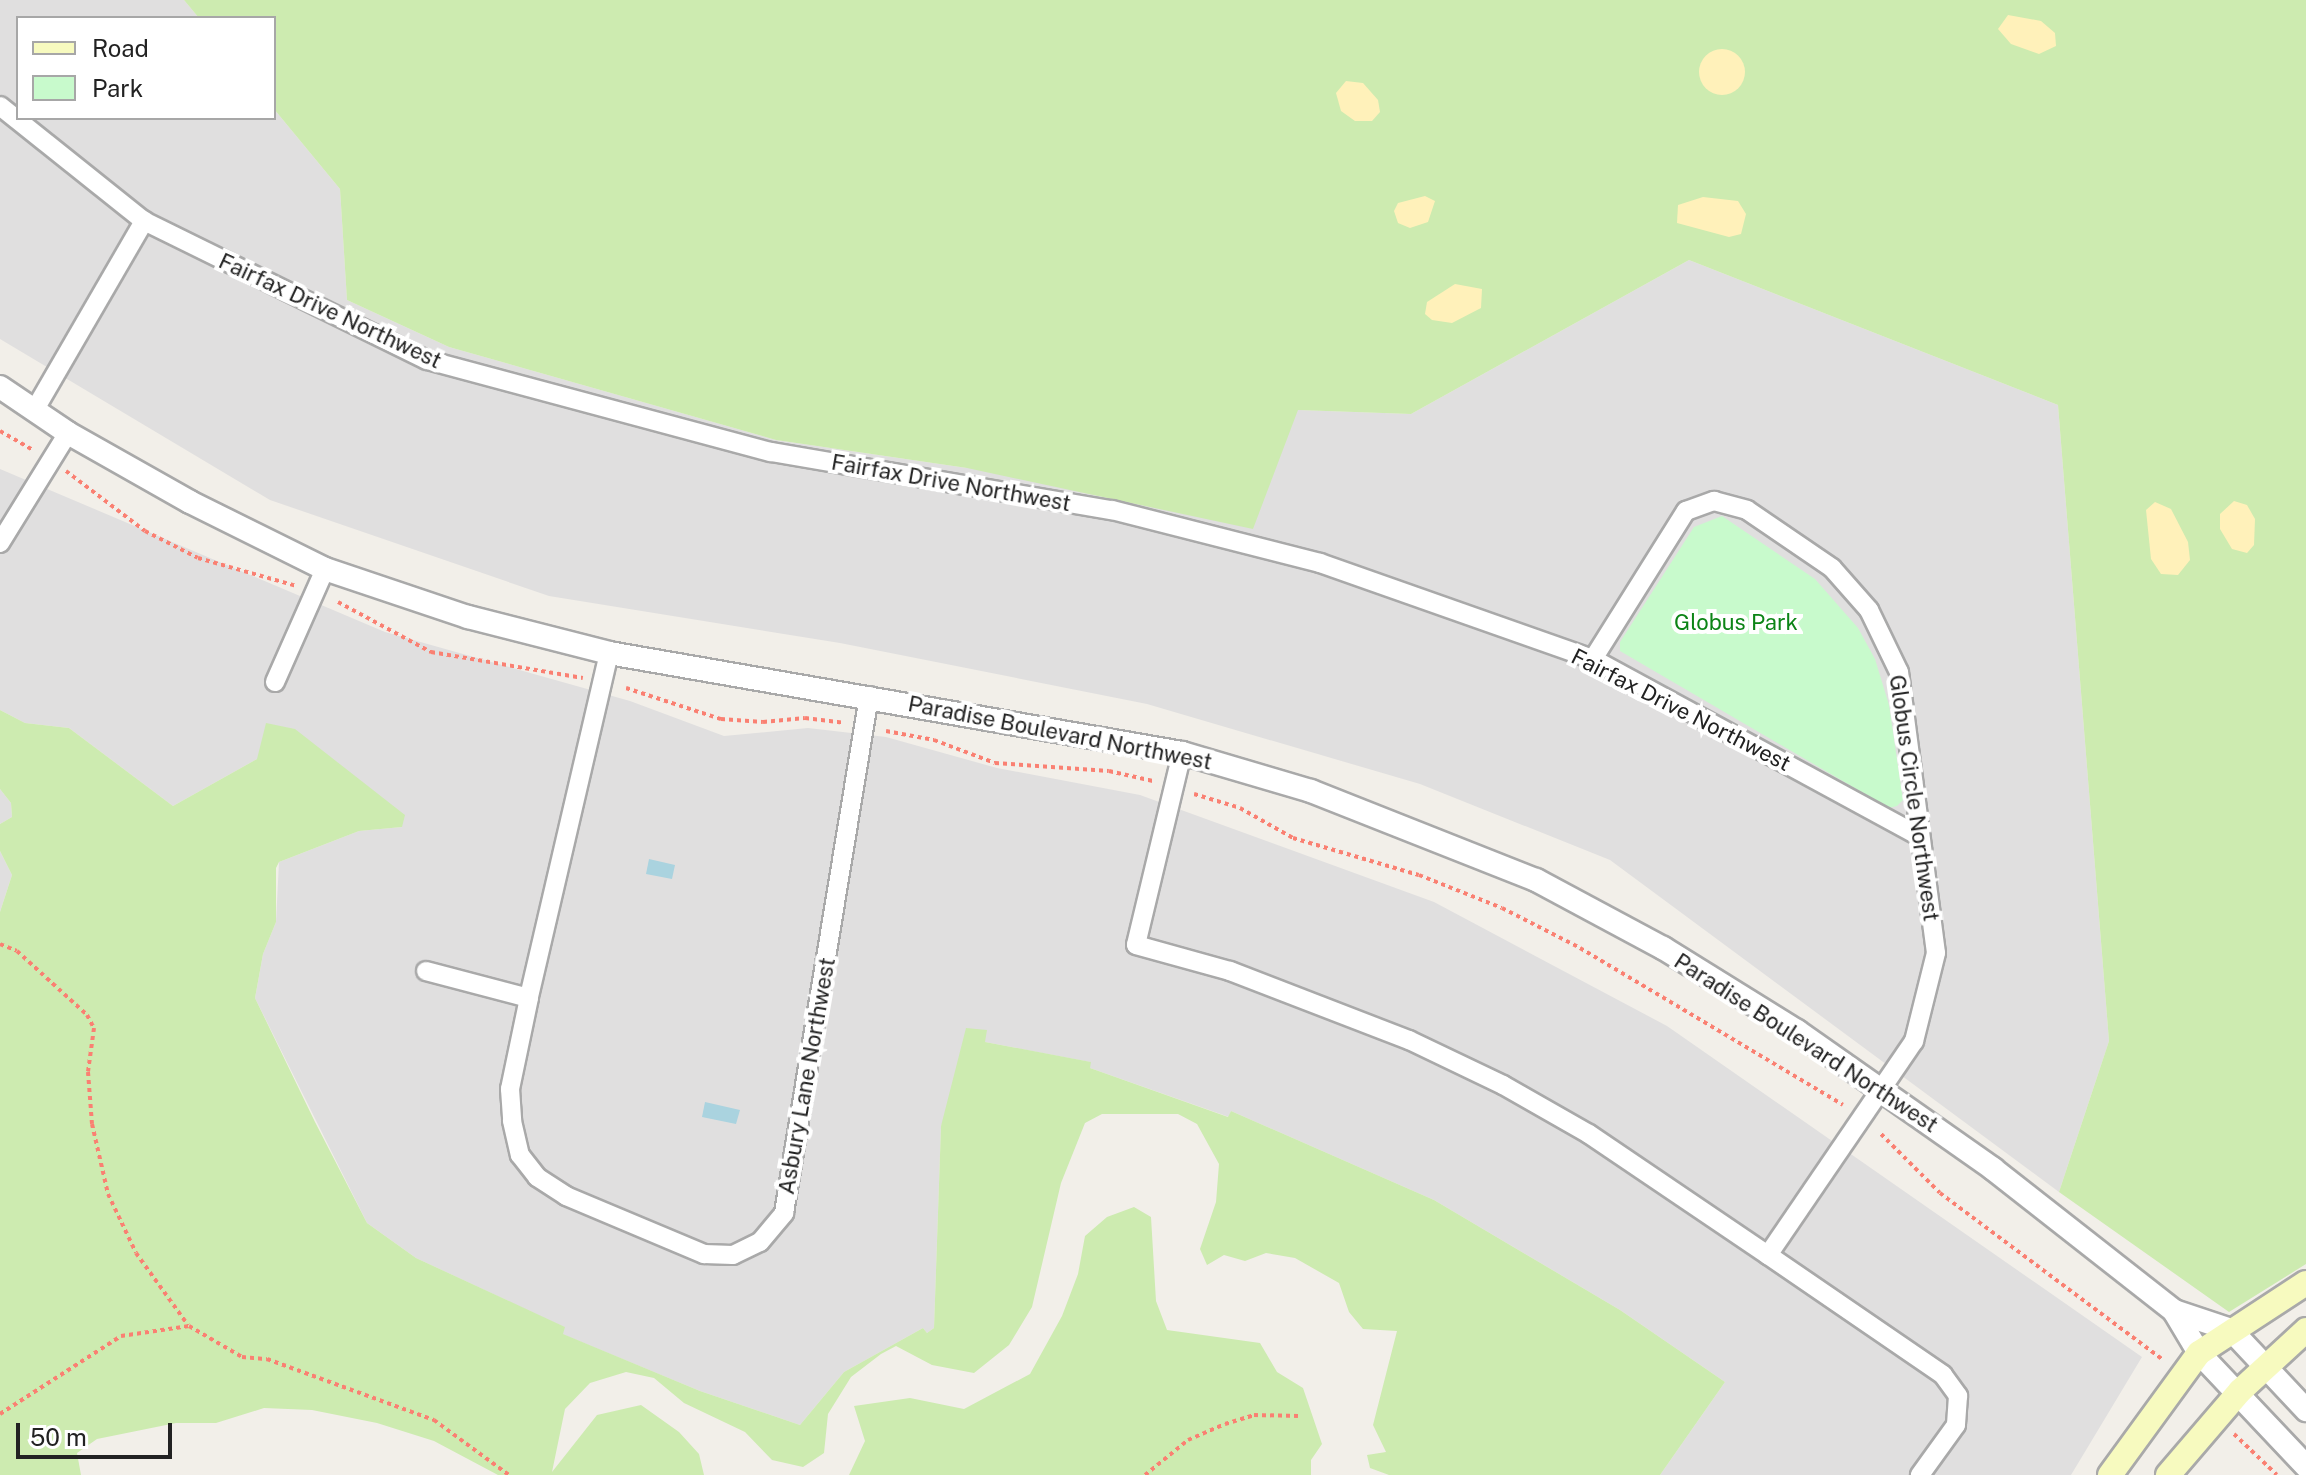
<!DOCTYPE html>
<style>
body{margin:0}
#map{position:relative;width:2306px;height:1475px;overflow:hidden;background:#f2efe9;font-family:"Public Sans",sans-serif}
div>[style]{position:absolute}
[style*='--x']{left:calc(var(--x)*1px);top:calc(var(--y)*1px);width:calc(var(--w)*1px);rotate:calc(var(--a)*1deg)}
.residential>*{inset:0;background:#e0dfdf}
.grass>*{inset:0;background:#cdebb0}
.sand>*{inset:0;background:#fff1ba}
.round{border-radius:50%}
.park>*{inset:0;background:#c8facc}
.water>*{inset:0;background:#aad3df}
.path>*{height:4px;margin-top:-2px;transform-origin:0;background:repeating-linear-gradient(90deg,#fa8072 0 4px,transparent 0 8px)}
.roads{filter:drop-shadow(2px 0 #a9a9a9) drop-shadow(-2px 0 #a9a9a9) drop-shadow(0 2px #a9a9a9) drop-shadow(0 -2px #a9a9a9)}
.minor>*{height:18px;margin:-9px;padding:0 9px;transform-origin:9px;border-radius:9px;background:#fff}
.tertiary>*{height:22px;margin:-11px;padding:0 11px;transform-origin:11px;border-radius:11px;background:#fff}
.secondary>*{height:24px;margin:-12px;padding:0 12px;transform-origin:12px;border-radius:12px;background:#f7fabf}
span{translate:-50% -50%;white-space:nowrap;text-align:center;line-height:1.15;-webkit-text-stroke:8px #fff;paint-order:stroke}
.street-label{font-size:22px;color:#222}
.park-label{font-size:22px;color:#0c8416}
.legend{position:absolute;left:16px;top:16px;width:260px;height:104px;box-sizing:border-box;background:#fff;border:2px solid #a7a7a7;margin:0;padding:10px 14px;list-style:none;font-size:24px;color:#222}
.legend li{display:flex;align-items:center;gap:16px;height:40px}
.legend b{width:40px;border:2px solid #a7a7a7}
.scale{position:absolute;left:16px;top:1423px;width:156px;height:36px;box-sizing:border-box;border:4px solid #222;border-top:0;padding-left:10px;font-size:24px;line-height:28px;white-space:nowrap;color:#222;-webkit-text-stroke:6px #fff;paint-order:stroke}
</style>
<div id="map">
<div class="residential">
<i style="clip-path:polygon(0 0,184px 0,199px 18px,18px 18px,18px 118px,274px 118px,274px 109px,340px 189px,347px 300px,449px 347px,776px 440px,967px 468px,1298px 410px,1411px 414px,1689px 260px,2058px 405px,2109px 1041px,2059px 1192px,1610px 860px,1420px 784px,1147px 704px,840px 643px,549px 596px,270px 500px,0 339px)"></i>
<i style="clip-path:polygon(0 469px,385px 632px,630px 701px,724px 736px,808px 728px,886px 737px,997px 768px,1140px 795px,1434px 902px,1667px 1026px,2142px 1357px,2071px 1475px,1660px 1475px,1725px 1382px,1620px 1310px,1434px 1200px,1231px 1111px,1229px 1117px,1090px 1068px,1090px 1062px,985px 1042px,941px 1126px,934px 1328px,927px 1333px,923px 1328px,844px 1372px,800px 1425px,700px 1391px,562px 1334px,564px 1327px,416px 1258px,367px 1223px,255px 998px,263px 954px,276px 922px,279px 862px,359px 831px,402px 827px,257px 759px,173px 806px,69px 728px,25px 723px,0 710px)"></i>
<i style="clip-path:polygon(0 789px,11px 803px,12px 817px,0 824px)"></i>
<i style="clip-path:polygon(0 851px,12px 875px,0 912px)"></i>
</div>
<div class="grass">
<i style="clip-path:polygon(184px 0,2306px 0,2306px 1264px,2229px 1312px,2059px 1192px,2109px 1041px,2058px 405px,1689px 260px,1411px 414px,1298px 410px,1253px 529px,967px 468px,776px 440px,449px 347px,347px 300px,340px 189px,274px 109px,274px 18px,199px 18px)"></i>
<i style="clip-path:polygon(0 710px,25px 723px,69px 728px,173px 806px,257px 759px,266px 723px,295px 729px,405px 815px,402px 827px,359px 831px,279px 862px,276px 868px,276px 922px,263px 954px,255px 998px,315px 1122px,367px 1223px,416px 1258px,565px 1327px,563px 1334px,700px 1391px,800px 1425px,844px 1372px,923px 1328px,927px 1333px,934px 1328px,941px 1126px,966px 1028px,987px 1030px,985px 1042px,1091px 1062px,1090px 1068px,1228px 1117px,1231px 1111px,1434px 1200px,1620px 1310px,1725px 1382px,1660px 1475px,1389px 1475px,1370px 1468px,1367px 1455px,1386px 1452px,1373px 1425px,1397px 1331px,1363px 1329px,1349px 1312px,1339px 1283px,1295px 1258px,1266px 1253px,1245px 1261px,1224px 1255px,1207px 1265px,1200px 1249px,1216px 1202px,1219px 1164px,1197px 1124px,1178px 1114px,1102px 1114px,1085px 1123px,1061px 1183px,1032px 1307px,1009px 1345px,974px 1373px,932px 1365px,896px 1346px,881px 1354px,851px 1377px,828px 1414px,824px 1453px,803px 1467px,772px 1460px,745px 1432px,684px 1403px,654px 1378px,626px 1372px,590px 1383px,565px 1409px,552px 1472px,597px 1415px,641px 1405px,679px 1432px,699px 1454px,704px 1475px,498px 1475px,434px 1441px,377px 1423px,312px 1410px,264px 1408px,216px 1423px,176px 1423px,97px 1439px,77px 1453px,81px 1475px,0 1475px,0 912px,12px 875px,0 851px,0 824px,12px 817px,11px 803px,0 789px)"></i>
<i style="clip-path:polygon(1134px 1207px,1151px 1217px,1156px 1301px,1167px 1330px,1260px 1343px,1277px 1372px,1303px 1388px,1322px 1444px,1311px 1460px,1311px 1475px,849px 1475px,865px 1441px,854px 1406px,910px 1398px,964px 1409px,1030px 1374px,1062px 1316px,1078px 1274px,1085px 1236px,1107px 1217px)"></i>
</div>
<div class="sand">
<i style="clip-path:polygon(2008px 15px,2041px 21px,2055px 33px,2056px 46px,2039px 54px,2011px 44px,1998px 29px)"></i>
<i class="round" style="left:1699px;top:49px;width:46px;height:46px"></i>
<i style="clip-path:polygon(1346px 81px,1363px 83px,1378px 100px,1380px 112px,1372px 121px,1355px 121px,1341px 111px,1336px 93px)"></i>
<i style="clip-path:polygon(1425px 196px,1435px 201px,1428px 222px,1410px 228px,1398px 223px,1394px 211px,1398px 203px)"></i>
<i style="clip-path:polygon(1703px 197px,1738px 201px,1746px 214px,1741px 234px,1729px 237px,1677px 223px,1678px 205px)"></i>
<i style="clip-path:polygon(1455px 284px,1482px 289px,1481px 308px,1452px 323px,1432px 320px,1425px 314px,1427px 302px)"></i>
<i style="clip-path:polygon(2234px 501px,2247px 505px,2255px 519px,2254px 545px,2247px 553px,2232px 549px,2220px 529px,2220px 514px)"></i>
<i style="clip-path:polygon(2155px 502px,2171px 509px,2188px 542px,2190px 560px,2178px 575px,2161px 574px,2151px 559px,2146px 510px)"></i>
</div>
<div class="park">
<i style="clip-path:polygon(1722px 516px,1815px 579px,1858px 628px,1875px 659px,1889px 705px,1903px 800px,1897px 806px,1889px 808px,1620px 651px,1620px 642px,1694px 527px)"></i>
</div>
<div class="water">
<i style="clip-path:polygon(649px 859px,675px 865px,672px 879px,646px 874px)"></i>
<i style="clip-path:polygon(705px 1102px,740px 1110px,736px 1124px,702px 1117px)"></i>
</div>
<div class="path">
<i style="--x:0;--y:431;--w:38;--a:30"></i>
<i style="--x:66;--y:471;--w:99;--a:37.2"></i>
<i style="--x:145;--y:531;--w:59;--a:27"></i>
<i style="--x:198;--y:558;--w:102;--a:15.9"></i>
<i style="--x:338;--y:602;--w:106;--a:28.3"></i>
<i style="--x:431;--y:652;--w:154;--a:9.7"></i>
<i style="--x:626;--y:688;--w:100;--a:18.1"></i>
<i style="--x:721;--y:719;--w:42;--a:4.1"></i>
<i style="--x:763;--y:722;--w:42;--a:-5.4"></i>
<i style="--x:805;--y:718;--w:39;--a:7"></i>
<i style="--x:886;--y:731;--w:49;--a:10.6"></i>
<i style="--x:934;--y:740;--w:65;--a:20.7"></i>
<i style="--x:995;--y:763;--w:114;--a:4"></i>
<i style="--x:1109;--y:771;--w:45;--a:12.8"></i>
<i style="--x:1194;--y:794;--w:48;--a:16.9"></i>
<i style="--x:1240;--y:808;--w:61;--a:29.5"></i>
<i style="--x:1293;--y:838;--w:131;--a:16.4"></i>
<i style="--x:1419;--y:875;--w:89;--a:21.7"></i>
<i style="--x:1502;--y:908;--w:88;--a:27.1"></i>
<i style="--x:1580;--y:948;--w:306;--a:30.8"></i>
<i style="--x:0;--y:944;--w:18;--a:22"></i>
<i style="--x:17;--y:951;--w:95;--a:42.4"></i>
<i style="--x:87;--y:1015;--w:15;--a:62"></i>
<i style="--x:94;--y:1028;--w:44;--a:97.8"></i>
<i style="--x:88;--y:1072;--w:52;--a:85.6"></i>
<i style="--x:92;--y:1124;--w:72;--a:77.1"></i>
<i style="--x:108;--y:1194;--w:65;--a:64.6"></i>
<i style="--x:136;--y:1253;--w:89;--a:54.2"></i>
<i style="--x:1881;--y:1134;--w:83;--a:45"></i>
<i style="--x:1940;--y:1193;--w:279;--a:36.8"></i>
<i style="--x:0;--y:1414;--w:144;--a:-32.8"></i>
<i style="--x:121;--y:1336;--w:69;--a:-8.4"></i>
<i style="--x:189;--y:1326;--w:61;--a:30.3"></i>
<i style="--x:242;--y:1357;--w:25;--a:5"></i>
<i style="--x:267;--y:1359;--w:178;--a:20.1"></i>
<i style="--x:434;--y:1420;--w:93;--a:36.3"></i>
<i style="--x:2234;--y:1434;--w:59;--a:43.6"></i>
<i style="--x:1145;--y:1475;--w:55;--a:-39.1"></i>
<i style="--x:1188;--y:1440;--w:40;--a:-23.4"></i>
<i style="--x:1225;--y:1424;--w:30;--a:-17"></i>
<i style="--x:1254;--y:1415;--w:44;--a:1.3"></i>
</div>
<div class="roads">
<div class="minor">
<i style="--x:0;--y:106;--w:184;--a:38.6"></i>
<i style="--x:144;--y:221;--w:315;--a:26.2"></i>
<i style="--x:427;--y:360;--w:356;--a:15"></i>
<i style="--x:771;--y:452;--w:346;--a:9.7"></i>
<i style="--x:1112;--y:510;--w:215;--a:14.3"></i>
<i style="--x:1320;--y:563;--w:289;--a:19.4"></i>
<i style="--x:1593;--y:659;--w:371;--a:28.5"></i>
<i style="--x:34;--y:411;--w:220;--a:-59.9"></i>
<i style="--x:0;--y:543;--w:129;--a:-58.3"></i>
<i style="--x:609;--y:653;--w:354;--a:103.1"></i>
<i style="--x:529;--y:998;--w:93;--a:101.8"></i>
<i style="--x:510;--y:1089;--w:32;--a:86"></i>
<i style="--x:512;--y:1121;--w:35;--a:77"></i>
<i style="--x:520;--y:1155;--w:28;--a:52"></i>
<i style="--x:537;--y:1177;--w:35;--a:33"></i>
<i style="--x:566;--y:1196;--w:150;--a:22.8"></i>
<i style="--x:704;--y:1254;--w:29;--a:2"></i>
<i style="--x:733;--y:1255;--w:30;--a:-26"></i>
<i style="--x:760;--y:1242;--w:38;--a:-50"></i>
<i style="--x:784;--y:1213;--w:524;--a:-80.66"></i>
<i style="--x:1593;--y:659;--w:175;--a:-57.9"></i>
<i style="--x:1686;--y:511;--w:30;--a:-20"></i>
<i style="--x:1714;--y:501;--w:34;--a:15"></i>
<i style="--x:1747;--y:510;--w:103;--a:34.3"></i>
<i style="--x:1832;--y:568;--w:56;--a:48.6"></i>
<i style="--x:1869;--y:610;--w:69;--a:64.2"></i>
<i style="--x:1899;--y:672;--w:283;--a:82.5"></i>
<i style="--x:1936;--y:953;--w:91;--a:104"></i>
<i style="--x:1914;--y:1041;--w:259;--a:124.3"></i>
<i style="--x:275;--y:682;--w:124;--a:-66.1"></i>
<i style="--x:1182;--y:753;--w:197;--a:103.5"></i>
<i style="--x:1136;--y:945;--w:98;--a:15.5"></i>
<i style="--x:1230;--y:971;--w:192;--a:21.1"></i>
<i style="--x:1409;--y:1040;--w:104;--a:25.6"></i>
<i style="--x:1503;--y:1085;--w:99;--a:29.7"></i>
<i style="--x:1589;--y:1134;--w:216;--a:34.1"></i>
<i style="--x:1768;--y:1255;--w:212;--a:34.4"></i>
<i style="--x:1943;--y:1375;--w:26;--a:54"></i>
<i style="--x:1958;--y:1396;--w:29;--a:94"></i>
<i style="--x:1956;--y:1425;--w:62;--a:125.8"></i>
<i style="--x:426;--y:971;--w:106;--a:14.7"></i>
</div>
<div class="tertiary">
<i style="--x:0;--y:387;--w:82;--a:34.1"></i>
<i style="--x:68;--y:433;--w:140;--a:29.5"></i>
<i style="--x:190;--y:502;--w:151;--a:26.4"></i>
<i style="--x:325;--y:569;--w:151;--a:18.6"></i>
<i style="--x:468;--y:617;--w:146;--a:14.3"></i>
<i style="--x:609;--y:653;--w:582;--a:9.9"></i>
<i style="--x:1182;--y:753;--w:134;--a:16.4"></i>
<i style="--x:1311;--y:791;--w:242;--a:21.6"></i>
<i style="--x:1536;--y:880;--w:144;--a:28.2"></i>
<i style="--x:1663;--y:948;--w:158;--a:31.8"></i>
<i style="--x:1797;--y:1031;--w:240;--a:35.1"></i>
<i style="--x:1993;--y:1169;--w:230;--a:38.1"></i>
<i style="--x:2174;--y:1311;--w:60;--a:18.4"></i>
<i style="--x:2231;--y:1330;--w:110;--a:46.8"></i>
<i style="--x:2174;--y:1311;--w:49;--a:59.2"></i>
<i style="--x:2199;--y:1353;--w:156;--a:46.6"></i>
</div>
<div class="secondary">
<i style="--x:2110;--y:1475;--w:151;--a:-53.9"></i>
<i style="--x:2199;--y:1353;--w:128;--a:-33.2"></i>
<i style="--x:2168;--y:1475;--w:111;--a:-49.4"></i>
<i style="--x:2240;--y:1391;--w:90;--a:-42.7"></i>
</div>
</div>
<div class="street-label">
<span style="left:330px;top:311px;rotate:25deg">Fairfax Drive Northwest</span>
<span style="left:951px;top:483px;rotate:10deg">Fairfax Drive Northwest</span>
<span style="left:1681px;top:710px;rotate:27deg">Fairfax Drive Northwest</span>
<span style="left:1060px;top:733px;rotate:11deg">Paradise Boulevard Northwest</span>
<span style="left:1914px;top:798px;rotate:82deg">Globus Circle Northwest</span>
<span style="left:1806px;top:1043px;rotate:33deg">Paradise Boulevard Northwest</span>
<span style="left:807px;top:1076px;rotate:-80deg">Asbury Lane Northwest</span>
</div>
<div class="park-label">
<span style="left:1736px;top:623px">Globus Park</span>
</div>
<ul class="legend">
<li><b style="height:10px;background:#f7fabf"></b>Road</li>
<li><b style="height:22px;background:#c8facc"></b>Park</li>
</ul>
<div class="scale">50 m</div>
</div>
